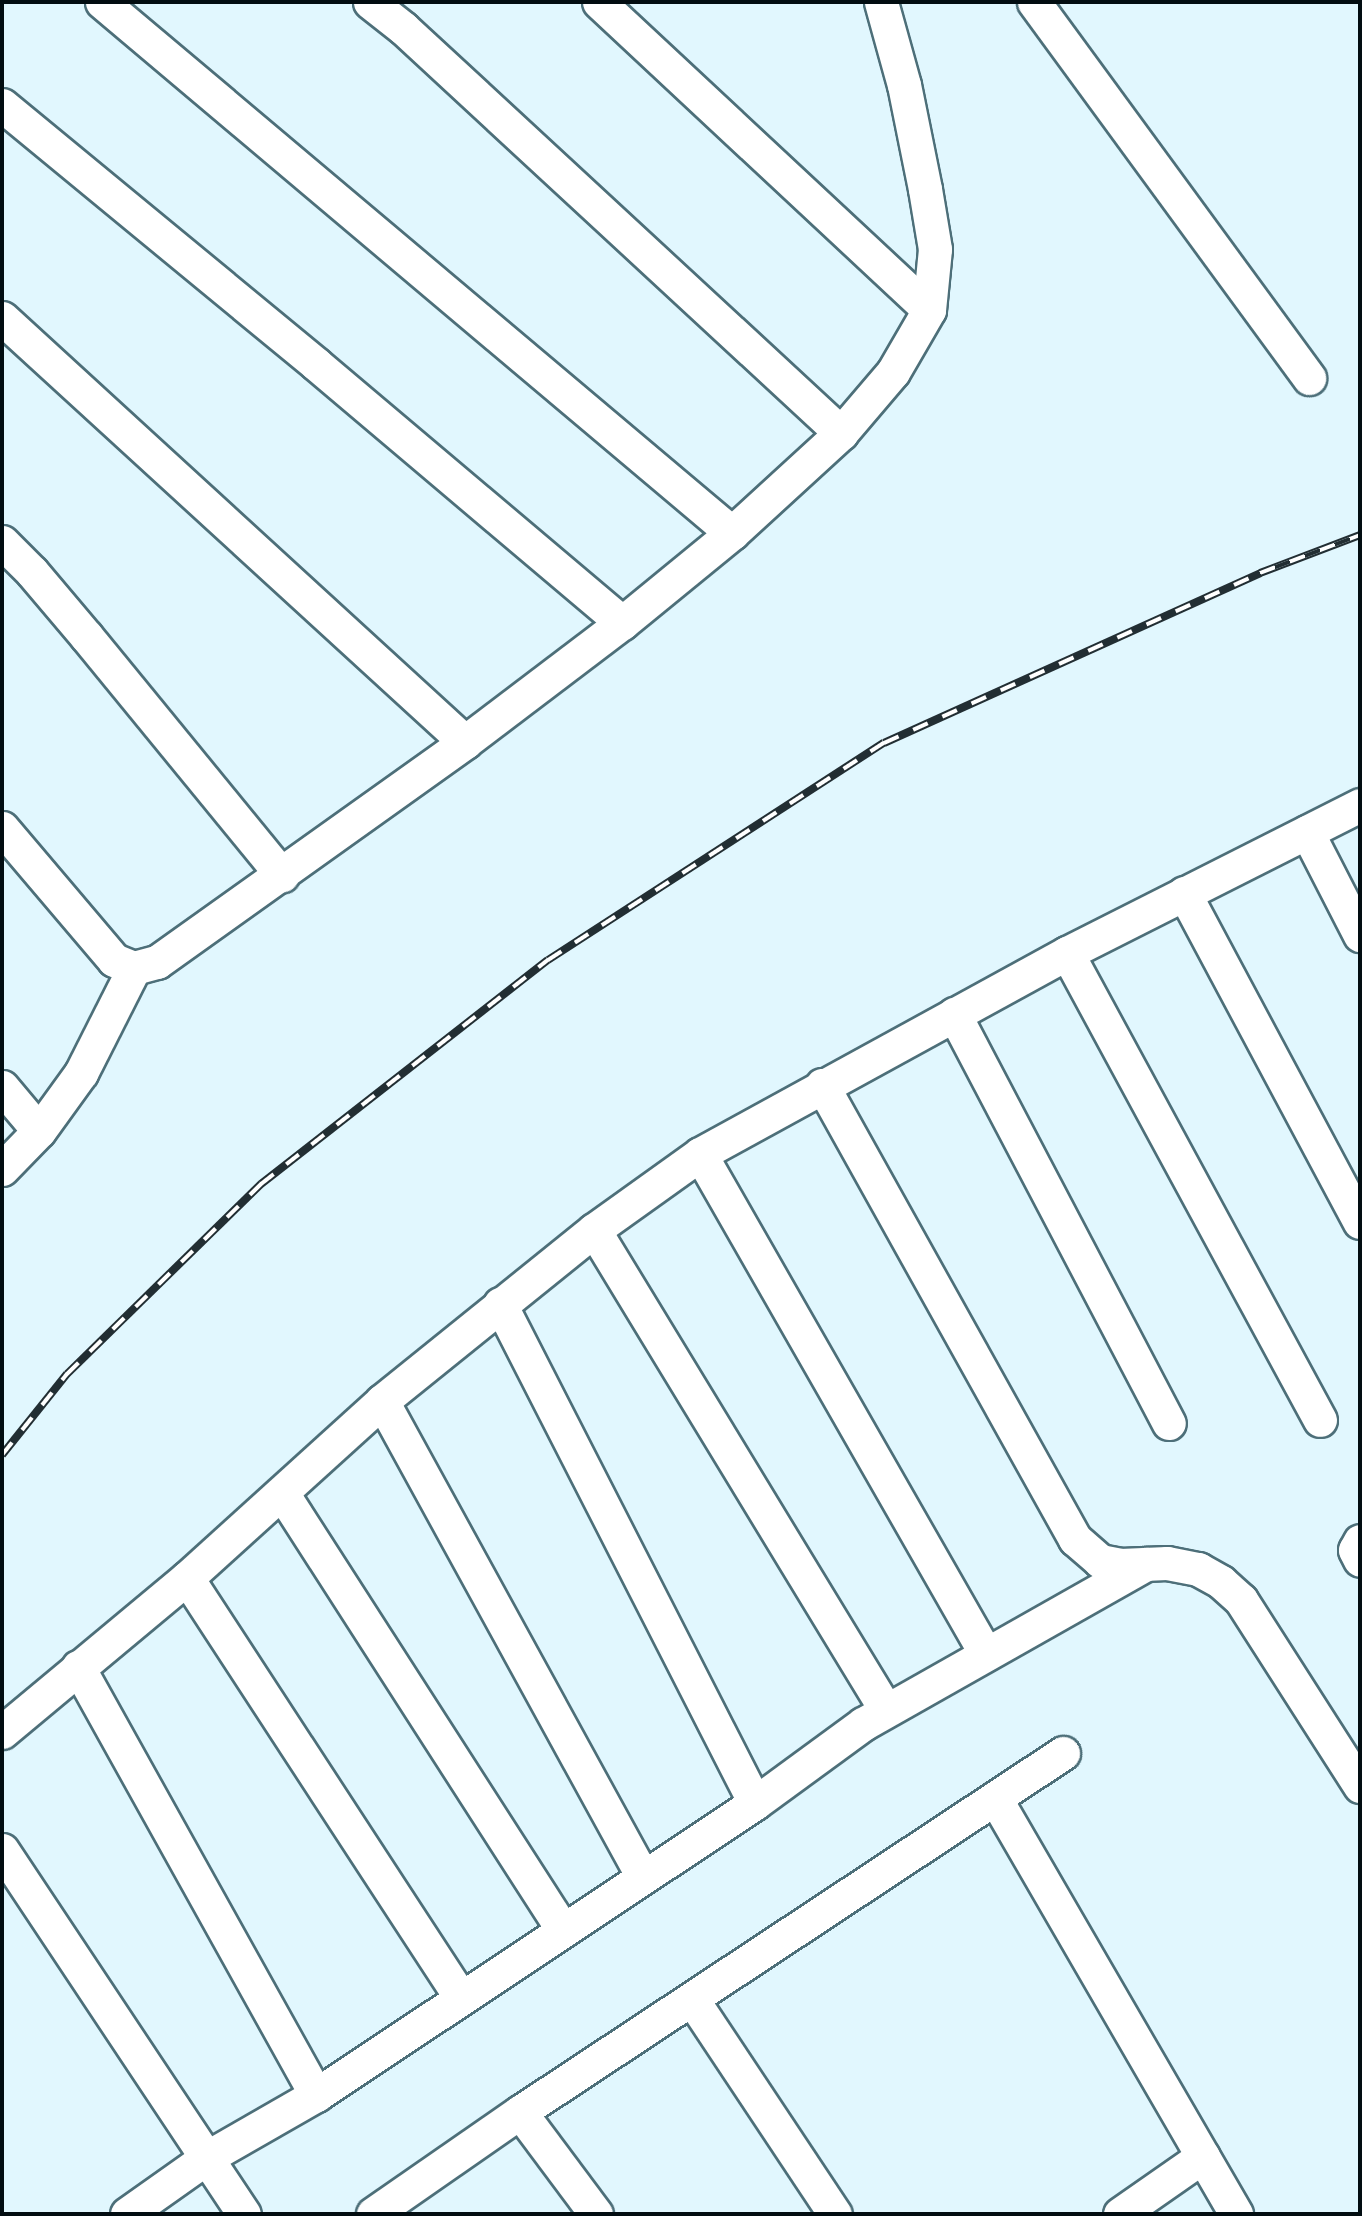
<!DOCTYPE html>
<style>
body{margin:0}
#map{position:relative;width:1362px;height:2216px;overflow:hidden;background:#e1f7fe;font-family:"Titillium Web",sans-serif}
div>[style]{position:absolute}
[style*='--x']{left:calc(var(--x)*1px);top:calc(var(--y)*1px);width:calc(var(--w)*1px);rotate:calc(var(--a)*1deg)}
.roads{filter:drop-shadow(2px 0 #4d6f79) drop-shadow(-2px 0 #4d6f79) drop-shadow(0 2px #4d6f79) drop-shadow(0 -2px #4d6f79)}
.minor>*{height:33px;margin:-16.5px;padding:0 16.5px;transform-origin:16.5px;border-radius:16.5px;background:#fff}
.rail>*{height:8px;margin-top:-4px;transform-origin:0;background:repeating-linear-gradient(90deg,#fff 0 16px,#222e33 0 32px);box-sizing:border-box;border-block:2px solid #222e33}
span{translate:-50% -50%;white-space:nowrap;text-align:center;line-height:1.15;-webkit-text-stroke:7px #fff;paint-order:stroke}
.frame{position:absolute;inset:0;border:4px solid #020d11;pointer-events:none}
</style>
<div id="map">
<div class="roads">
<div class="minor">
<i style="--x:102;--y:2;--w:824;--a:40.13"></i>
<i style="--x:370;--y:2;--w:42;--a:38.2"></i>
<i style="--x:403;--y:28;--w:597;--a:42.76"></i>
<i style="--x:599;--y:2;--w:451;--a:43"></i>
<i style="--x:1034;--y:2;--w:466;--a:53.8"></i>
<i style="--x:2;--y:105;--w:407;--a:39.5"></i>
<i style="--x:316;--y:364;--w:401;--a:40.2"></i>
<i style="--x:2;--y:318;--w:628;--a:42.48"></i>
<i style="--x:2;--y:542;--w:42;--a:45"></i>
<i style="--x:32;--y:572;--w:85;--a:49.8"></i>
<i style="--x:87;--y:637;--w:308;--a:50.7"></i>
<i style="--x:2;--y:828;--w:173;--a:49.7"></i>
<i style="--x:114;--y:960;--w:22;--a:22"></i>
<i style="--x:134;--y:968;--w:24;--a:-15"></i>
<i style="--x:157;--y:962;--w:379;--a:-35.5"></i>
<i style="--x:465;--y:742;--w:197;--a:-37.2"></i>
<i style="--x:622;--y:623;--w:142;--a:-39.3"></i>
<i style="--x:732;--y:533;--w:148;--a:-42.5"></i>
<i style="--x:841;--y:433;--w:80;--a:-49.6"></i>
<i style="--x:893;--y:372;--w:72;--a:-59.9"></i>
<i style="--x:929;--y:310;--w:61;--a:-84.4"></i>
<i style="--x:935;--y:249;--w:61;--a:-99.5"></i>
<i style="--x:925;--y:189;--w:106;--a:-101.4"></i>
<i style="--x:904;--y:85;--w:86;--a:-105.5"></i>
<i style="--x:1307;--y:832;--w:116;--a:62.8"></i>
<i style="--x:1184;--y:893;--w:373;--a:61.9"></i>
<i style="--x:1067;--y:953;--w:531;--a:61.55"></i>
<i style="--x:954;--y:1014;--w:462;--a:62.3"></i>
<i style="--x:822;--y:1085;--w:520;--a:60.87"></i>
<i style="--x:1075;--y:1539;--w:33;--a:41"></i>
<i style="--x:1100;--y:1561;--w:20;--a:11"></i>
<i style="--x:1120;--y:1565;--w:47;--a:-2.4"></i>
<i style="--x:1167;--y:1563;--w:32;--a:11"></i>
<i style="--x:1198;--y:1569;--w:26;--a:29"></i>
<i style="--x:1221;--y:1582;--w:27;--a:42"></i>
<i style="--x:1241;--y:1600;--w:221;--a:57.4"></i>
<i style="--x:2;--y:1087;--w:57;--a:49.9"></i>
<i style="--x:700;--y:1154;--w:576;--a:60.23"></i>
<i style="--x:2;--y:1169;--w:53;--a:-45.8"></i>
<i style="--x:39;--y:1131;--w:72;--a:-54.1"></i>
<i style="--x:81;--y:1073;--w:118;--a:-63.2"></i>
<i style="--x:594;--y:1230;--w:562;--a:58.69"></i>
<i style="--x:500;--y:1304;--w:560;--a:62.93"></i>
<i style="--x:382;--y:1401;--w:543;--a:61.26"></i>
<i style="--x:282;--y:1493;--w:520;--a:57.26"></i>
<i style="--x:1360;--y:1541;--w:10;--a:119"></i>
<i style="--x:1355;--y:1550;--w:11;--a:63"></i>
<i style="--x:187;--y:1578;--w:501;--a:56.88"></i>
<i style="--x:78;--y:1667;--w:490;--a:60.9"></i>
<i style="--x:2;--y:1732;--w:241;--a:-39.8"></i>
<i style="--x:187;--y:1578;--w:263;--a:-42.2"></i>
<i style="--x:382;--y:1401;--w:272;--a:-38.9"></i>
<i style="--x:594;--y:1230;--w:130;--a:-35.6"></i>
<i style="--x:700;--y:1154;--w:418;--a:-28.7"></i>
<i style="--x:1067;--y:953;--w:328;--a:-26.8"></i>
<i style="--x:995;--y:1798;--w:481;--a:59.9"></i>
<i style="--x:2;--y:1850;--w:437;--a:56.4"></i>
<i style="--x:692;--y:1999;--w:258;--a:56.4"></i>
<i style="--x:520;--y:2112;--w:127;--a:53.3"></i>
<i style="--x:127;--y:2214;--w:97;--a:-35.3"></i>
<i style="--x:206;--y:2158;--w:127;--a:-29.8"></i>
<i style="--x:316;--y:2095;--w:527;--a:-33.63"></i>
<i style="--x:755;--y:1803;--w:134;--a:-36.2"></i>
<i style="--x:863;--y:1724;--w:325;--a:-29.5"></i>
<i style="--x:373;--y:2214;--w:179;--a:-34.8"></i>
<i style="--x:520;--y:2112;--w:651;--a:-33.47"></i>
<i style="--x:1120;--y:2214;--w:101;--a:-34.9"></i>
</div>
</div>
<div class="rail">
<i style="--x:2;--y:1455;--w:104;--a:-51.3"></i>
<i style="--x:67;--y:1374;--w:272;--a:-44.4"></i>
<i style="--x:261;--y:1184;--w:364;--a:-38"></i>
<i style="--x:548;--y:960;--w:400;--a:-32.9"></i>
<i style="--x:884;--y:743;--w:413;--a:-24.3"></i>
<i style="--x:1260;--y:573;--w:107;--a:-20.8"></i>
</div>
<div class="frame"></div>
</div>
